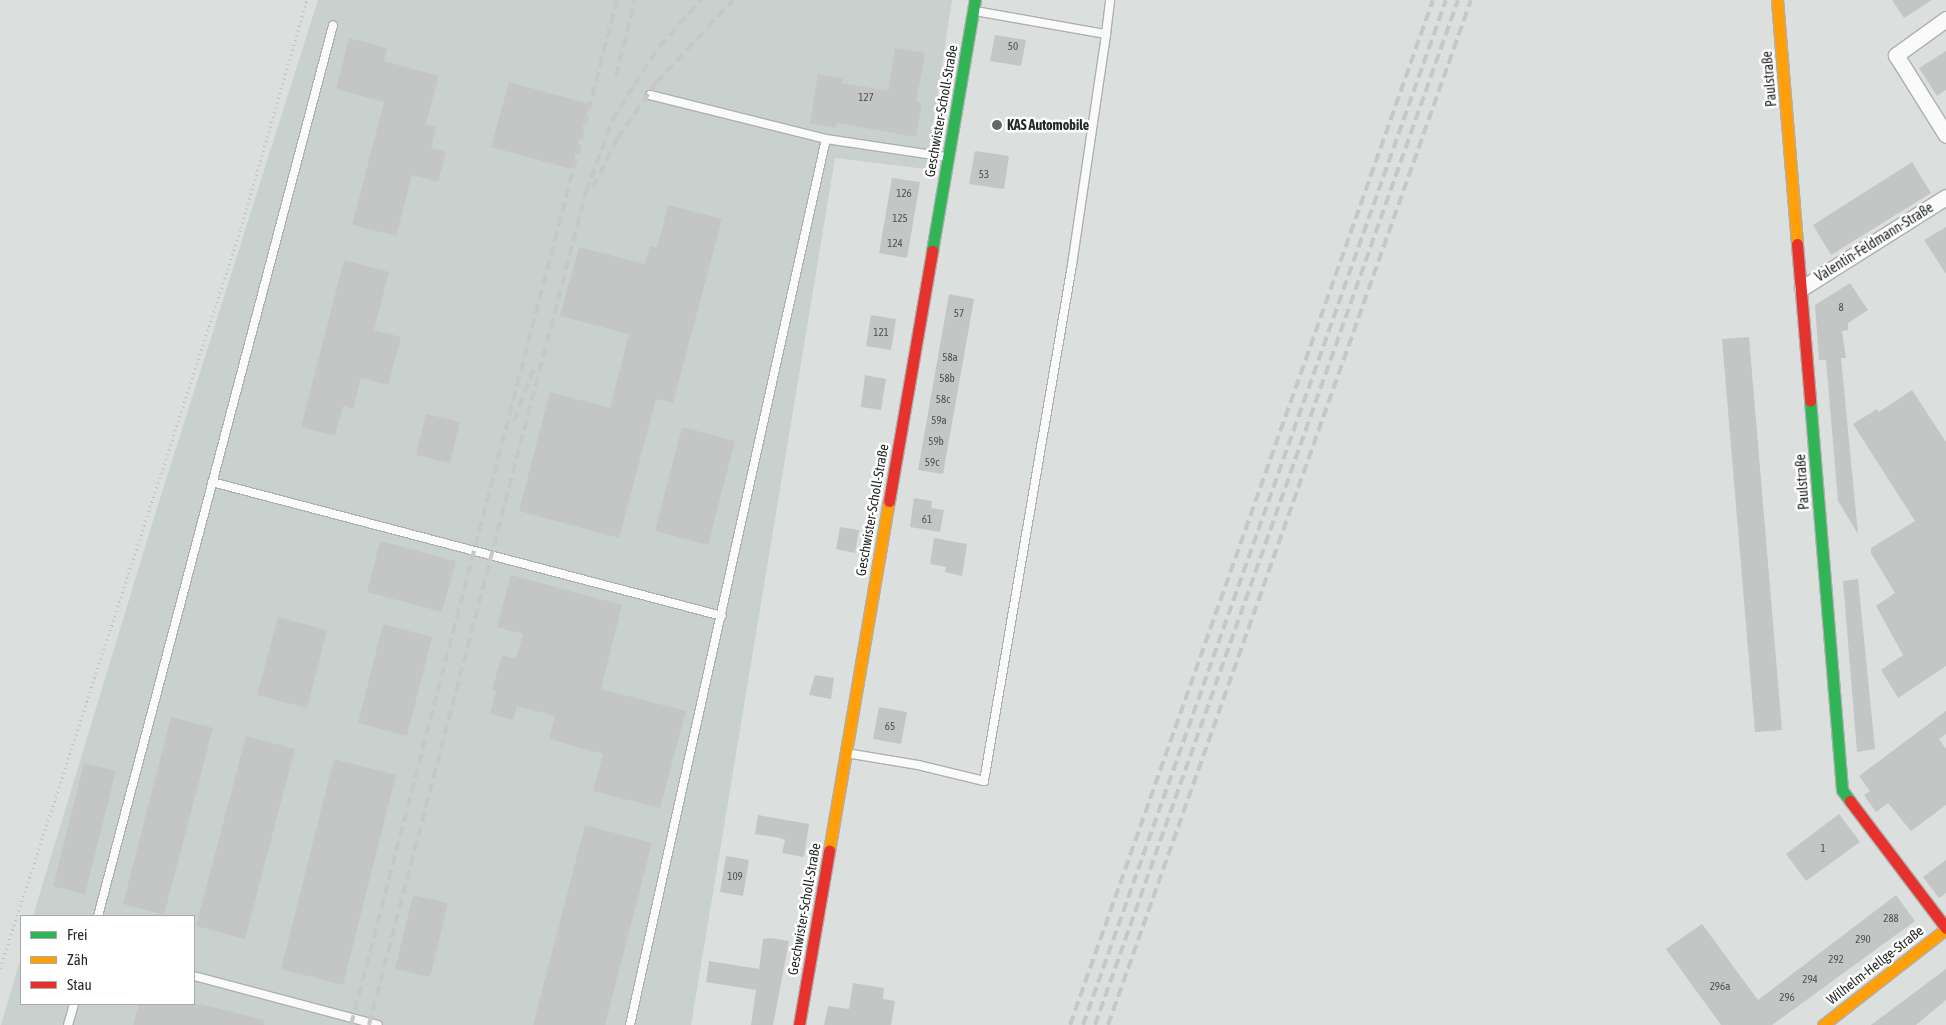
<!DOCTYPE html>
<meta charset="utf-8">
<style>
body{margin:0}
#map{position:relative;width:1946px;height:1025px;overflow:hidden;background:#dbdfdd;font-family:"Asap Condensed",sans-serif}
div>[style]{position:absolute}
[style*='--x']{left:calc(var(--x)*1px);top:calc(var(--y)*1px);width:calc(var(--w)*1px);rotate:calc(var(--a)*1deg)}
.built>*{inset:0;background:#c8d1cd}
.building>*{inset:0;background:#c4c6c5}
.path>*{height:3px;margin-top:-1.5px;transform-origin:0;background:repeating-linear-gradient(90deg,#bfbfbf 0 1px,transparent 0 5px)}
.roads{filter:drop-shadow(1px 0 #aeb0af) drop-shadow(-1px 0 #aeb0af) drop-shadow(0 1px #aeb0af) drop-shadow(0 -1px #aeb0af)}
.lane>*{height:8px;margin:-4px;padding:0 4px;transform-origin:4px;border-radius:4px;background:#fafafa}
.street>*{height:15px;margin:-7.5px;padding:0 7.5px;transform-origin:7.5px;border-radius:7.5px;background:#fafafa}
.fast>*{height:11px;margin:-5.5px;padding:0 5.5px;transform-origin:5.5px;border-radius:5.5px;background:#30b455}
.slow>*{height:11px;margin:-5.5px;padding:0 5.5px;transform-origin:5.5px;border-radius:5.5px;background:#ff9f0a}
.jam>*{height:11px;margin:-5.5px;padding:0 5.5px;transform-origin:5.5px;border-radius:5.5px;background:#e5322d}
.rail>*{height:4px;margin-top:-2px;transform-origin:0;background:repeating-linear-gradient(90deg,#c7c7c7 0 10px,transparent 0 15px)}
.dots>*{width:14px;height:14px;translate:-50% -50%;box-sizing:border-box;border:2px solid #fff;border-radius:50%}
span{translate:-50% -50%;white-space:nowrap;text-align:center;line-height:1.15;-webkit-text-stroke:5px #fff;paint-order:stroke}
.number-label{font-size:11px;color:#4e5150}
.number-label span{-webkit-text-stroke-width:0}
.street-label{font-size:14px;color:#252827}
.poi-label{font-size:14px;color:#252827;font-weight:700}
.left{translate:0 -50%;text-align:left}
.legend{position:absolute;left:20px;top:915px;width:175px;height:90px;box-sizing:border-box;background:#fff;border:1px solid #a8a9a9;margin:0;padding:6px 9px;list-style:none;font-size:15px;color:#252827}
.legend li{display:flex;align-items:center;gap:10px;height:25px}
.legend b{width:25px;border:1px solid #a8a9a9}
</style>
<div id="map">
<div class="built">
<i style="clip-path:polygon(318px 0,952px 0,926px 169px,835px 158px,691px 1025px,1px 1025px,21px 957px,21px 1004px,194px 1004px,194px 916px,33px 916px,152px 524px)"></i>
</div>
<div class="building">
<i style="clip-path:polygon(1892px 0,1932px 0,1904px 18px)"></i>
<i style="clip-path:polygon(995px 35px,1026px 40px,1021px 66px,990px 61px)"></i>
<i style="clip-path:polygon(349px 38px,387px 48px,384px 61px,439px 76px,426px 124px,436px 127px,431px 148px,446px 152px,438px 182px,412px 175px,396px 236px,352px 225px,384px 102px,336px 89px)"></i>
<i style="clip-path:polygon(895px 48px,925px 53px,916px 102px,922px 103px,916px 137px,837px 123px,836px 128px,810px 123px,818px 74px,843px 78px,842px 83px,888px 91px)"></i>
<i style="clip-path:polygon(1946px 51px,1946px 90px,1937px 96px,1919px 68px)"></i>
<i style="clip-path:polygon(509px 82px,589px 104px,571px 169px,491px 147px)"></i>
<i style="clip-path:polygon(975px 151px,1009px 156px,1004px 189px,969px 184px)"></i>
<i style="clip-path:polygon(1912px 162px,1931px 193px,1831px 255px,1813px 225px)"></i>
<i style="clip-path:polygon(892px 178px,920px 182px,907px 258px,879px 253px)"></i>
<i style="clip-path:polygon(668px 205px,722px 219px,673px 403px,656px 399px,619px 538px,519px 511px,550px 392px,610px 408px,629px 334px,560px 316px,579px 247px,645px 264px,650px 246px,657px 248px)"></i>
<i style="clip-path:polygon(1946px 227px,1946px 274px,1924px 240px)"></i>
<i style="clip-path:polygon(344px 260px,389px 272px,374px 330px,401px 337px,388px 385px,361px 378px,353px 409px,343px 406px,335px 436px,301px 427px)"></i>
<i style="clip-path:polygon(1850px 283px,1868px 310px,1848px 323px,1848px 330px,1842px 331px,1846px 358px,1841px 358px,1858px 534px,1838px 501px,1826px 360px,1819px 360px,1815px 305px)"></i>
<i style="clip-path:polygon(949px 294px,974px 299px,943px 474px,918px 470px)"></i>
<i style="clip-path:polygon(871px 315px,896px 319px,891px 350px,866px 346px)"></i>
<i style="clip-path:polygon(1749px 337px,1782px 730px,1755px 732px,1722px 339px)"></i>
<i style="clip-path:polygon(865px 375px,886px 379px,881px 410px,861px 407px)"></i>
<i style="clip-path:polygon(1912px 390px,1946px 442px,1946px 666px,1898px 698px,1881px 670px,1903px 655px,1876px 606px,1895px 593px,1871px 553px,1871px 548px,1915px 521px,1853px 424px,1877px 409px,1879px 412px)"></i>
<i style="clip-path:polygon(426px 414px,460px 422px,450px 463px,416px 455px)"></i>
<i style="clip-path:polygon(682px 427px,735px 441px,708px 545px,655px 531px)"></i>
<i style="clip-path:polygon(914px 498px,932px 501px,931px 508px,944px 510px,940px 532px,910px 527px)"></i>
<i style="clip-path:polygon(840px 527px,859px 530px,855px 553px,836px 549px)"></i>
<i style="clip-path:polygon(934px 538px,967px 544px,962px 576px,945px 572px,946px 567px,930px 564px)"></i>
<i style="clip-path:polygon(380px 541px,456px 561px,442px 612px,367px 592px)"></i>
<i style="clip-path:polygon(511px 575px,622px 605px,601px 689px,686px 711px,660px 808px,593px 791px,603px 754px,549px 739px,555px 716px,517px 706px,513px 720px,490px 714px,496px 691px,492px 690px,502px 655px,516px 659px,523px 634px,497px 627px)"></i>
<i style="clip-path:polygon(1858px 579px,1875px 749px,1857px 752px,1843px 581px)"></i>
<i style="clip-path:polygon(278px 617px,327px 630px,307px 708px,257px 695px)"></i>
<i style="clip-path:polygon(383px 624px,432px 637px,407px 736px,358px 723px)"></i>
<i style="clip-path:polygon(815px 675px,834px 678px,831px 699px,809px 695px)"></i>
<i style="clip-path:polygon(879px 707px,907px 712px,901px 744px,873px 739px)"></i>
<i style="clip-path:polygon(1946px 711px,1946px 734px,1939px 739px,1946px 749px,1946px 805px,1911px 831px,1888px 803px,1876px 812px,1864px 795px,1870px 791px,1859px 776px)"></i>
<i style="clip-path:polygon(171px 717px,213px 728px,164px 915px,123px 904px)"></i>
<i style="clip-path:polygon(246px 736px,295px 749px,245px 939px,196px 926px)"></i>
<i style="clip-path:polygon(334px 759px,396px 775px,343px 985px,281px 969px)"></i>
<i style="clip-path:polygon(84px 763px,116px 771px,85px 894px,53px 886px)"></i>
<i style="clip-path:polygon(1839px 814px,1860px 842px,1806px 881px,1786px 854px)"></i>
<i style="clip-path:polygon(758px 815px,809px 824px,804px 857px,782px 853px,785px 840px,780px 838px,755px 834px)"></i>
<i style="clip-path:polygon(585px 825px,652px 843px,605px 1025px,533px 1025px)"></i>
<i style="clip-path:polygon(726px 856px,749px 860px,743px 896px,720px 892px)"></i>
<i style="clip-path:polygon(1946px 860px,1946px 893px,1939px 898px,1923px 877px)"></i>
<i style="clip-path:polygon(413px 895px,448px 903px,430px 977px,395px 969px)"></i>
<i style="clip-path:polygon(1896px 895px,1915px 921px,1772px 1025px,1721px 1025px,1666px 949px,1702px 924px,1758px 1000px)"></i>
<i style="clip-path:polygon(771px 938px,789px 941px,773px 1025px,751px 1025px,756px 990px,706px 982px,709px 961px,759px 969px,763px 939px)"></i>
<i style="clip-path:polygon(1946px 969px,1946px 1000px,1916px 1025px,1871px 1025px)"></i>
<i style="clip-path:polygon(853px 983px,884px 988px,883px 999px,895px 1001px,891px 1025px,824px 1025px,828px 1006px,849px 1009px)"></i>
<i style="clip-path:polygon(139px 1004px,201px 1004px,264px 1020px,264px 1025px,133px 1025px)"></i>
</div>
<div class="path">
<i style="--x:0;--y:968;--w:778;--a:-71.96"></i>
<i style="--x:241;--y:228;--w:237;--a:-73.9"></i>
</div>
<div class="roads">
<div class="lane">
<i style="--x:975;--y:11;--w:133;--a:10"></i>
<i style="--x:1106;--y:34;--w:34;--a:-83"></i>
<i style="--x:650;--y:95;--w:181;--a:14"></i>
<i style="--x:826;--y:139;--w:121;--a:8.5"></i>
<i style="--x:212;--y:482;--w:527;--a:14.72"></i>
<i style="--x:846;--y:753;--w:73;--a:9.5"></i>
<i style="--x:918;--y:765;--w:68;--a:13.6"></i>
<i style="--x:984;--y:781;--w:523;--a:-80.32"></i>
<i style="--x:1072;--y:265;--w:233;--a:-81.6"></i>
<i style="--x:98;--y:916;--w:921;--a:-75.22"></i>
<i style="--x:194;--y:976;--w:190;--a:14.9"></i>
<i style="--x:68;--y:1025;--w:22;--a:-74"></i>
<i style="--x:630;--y:1025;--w:907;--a:-77.53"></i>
</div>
<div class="street">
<i style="--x:1946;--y:19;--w:62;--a:144.2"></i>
<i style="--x:1896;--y:55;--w:94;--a:58"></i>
<i style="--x:1802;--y:288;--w:170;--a:-32.3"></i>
</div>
<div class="fast">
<i style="--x:932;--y:251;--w:255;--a:-80.3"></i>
<i style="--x:1810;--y:400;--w:391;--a:85.3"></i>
<i style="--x:1842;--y:790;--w:14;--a:54"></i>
</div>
<div class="slow">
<i style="--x:1777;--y:0;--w:245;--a:85.3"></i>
<i style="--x:829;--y:851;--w:355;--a:-80.3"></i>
<i style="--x:1823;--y:1025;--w:156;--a:-38"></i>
</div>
<div class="jam">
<i style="--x:1797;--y:244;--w:157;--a:85.2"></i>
<i style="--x:889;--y:501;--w:254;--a:-80.2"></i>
<i style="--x:1850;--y:801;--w:159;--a:52.9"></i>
<i style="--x:799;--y:1025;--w:177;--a:-80.2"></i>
</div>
</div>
<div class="rail">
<i style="--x:616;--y:76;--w:78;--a:-76"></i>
<i style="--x:593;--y:188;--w:55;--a:-63.9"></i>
<i style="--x:617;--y:139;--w:68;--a:-55.1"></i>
<i style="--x:656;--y:83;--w:113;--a:-47.1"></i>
<i style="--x:514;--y:421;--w:60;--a:-69.4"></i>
<i style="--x:351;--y:1025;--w:1059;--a:-75.45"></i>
<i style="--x:369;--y:1025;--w:861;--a:-75.4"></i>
<i style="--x:586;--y:192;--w:76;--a:-69.9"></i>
<i style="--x:612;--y:121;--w:42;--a:-58.6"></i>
<i style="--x:634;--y:85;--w:45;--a:-56.7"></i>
<i style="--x:659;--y:47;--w:63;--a:-48.2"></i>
<i style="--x:1070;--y:1025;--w:1087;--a:-70.5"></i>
<i style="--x:1083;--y:1025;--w:1087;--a:-70.5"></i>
<i style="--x:1095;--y:1025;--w:1087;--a:-70.5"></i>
<i style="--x:1108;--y:1025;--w:1087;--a:-70.5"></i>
</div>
<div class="dots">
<i style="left:997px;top:125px;background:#656867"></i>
</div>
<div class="number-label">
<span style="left:1013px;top:46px">50</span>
<span style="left:866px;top:97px">127</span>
<span style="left:984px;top:174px">53</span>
<span style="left:904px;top:193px">126</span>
<span style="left:900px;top:218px">125</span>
<span style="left:895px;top:243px">124</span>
<span style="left:1841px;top:307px">8</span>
<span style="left:959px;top:313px">57</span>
<span style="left:881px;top:332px">121</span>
<span style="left:950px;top:357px">58a</span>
<span style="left:947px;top:378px">58b</span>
<span style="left:943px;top:399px">58c</span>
<span style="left:939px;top:420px">59a</span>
<span style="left:936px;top:441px">59b</span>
<span style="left:932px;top:462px">59c</span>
<span style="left:927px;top:519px">61</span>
<span style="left:890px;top:726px">65</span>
<span style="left:1823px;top:848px">1</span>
<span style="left:735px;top:876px">109</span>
<span style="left:1891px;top:918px">288</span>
<span style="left:1863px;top:939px">290</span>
<span style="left:1836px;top:959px">292</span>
<span style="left:1810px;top:979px">294</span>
<span style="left:1720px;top:986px">296a</span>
<span style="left:1787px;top:997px">296</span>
</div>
<div class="street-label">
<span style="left:1769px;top:79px;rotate:-95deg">Paulstraße</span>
<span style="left:941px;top:111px;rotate:-80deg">Geschwister-Scholl-Straße</span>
<span style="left:1874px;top:242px;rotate:-32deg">Valentin-Feldmann-Straße</span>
<span style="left:1802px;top:482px;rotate:-94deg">Paulstraße</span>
<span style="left:872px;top:510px;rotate:-80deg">Geschwister-Scholl-Straße</span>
<span style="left:804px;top:909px;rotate:-80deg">Geschwister-Scholl-Straße</span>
<span style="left:1875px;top:965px;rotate:-38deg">Wilhelm-Hellge-Straße</span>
</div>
<div class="poi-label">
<span class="left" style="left:1007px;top:125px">KAS Automobile</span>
</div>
<ul class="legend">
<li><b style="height:6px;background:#30b455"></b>Frei</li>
<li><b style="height:6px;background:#ff9f0a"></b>Zäh</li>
<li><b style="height:6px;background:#e5322d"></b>Stau</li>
</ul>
</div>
